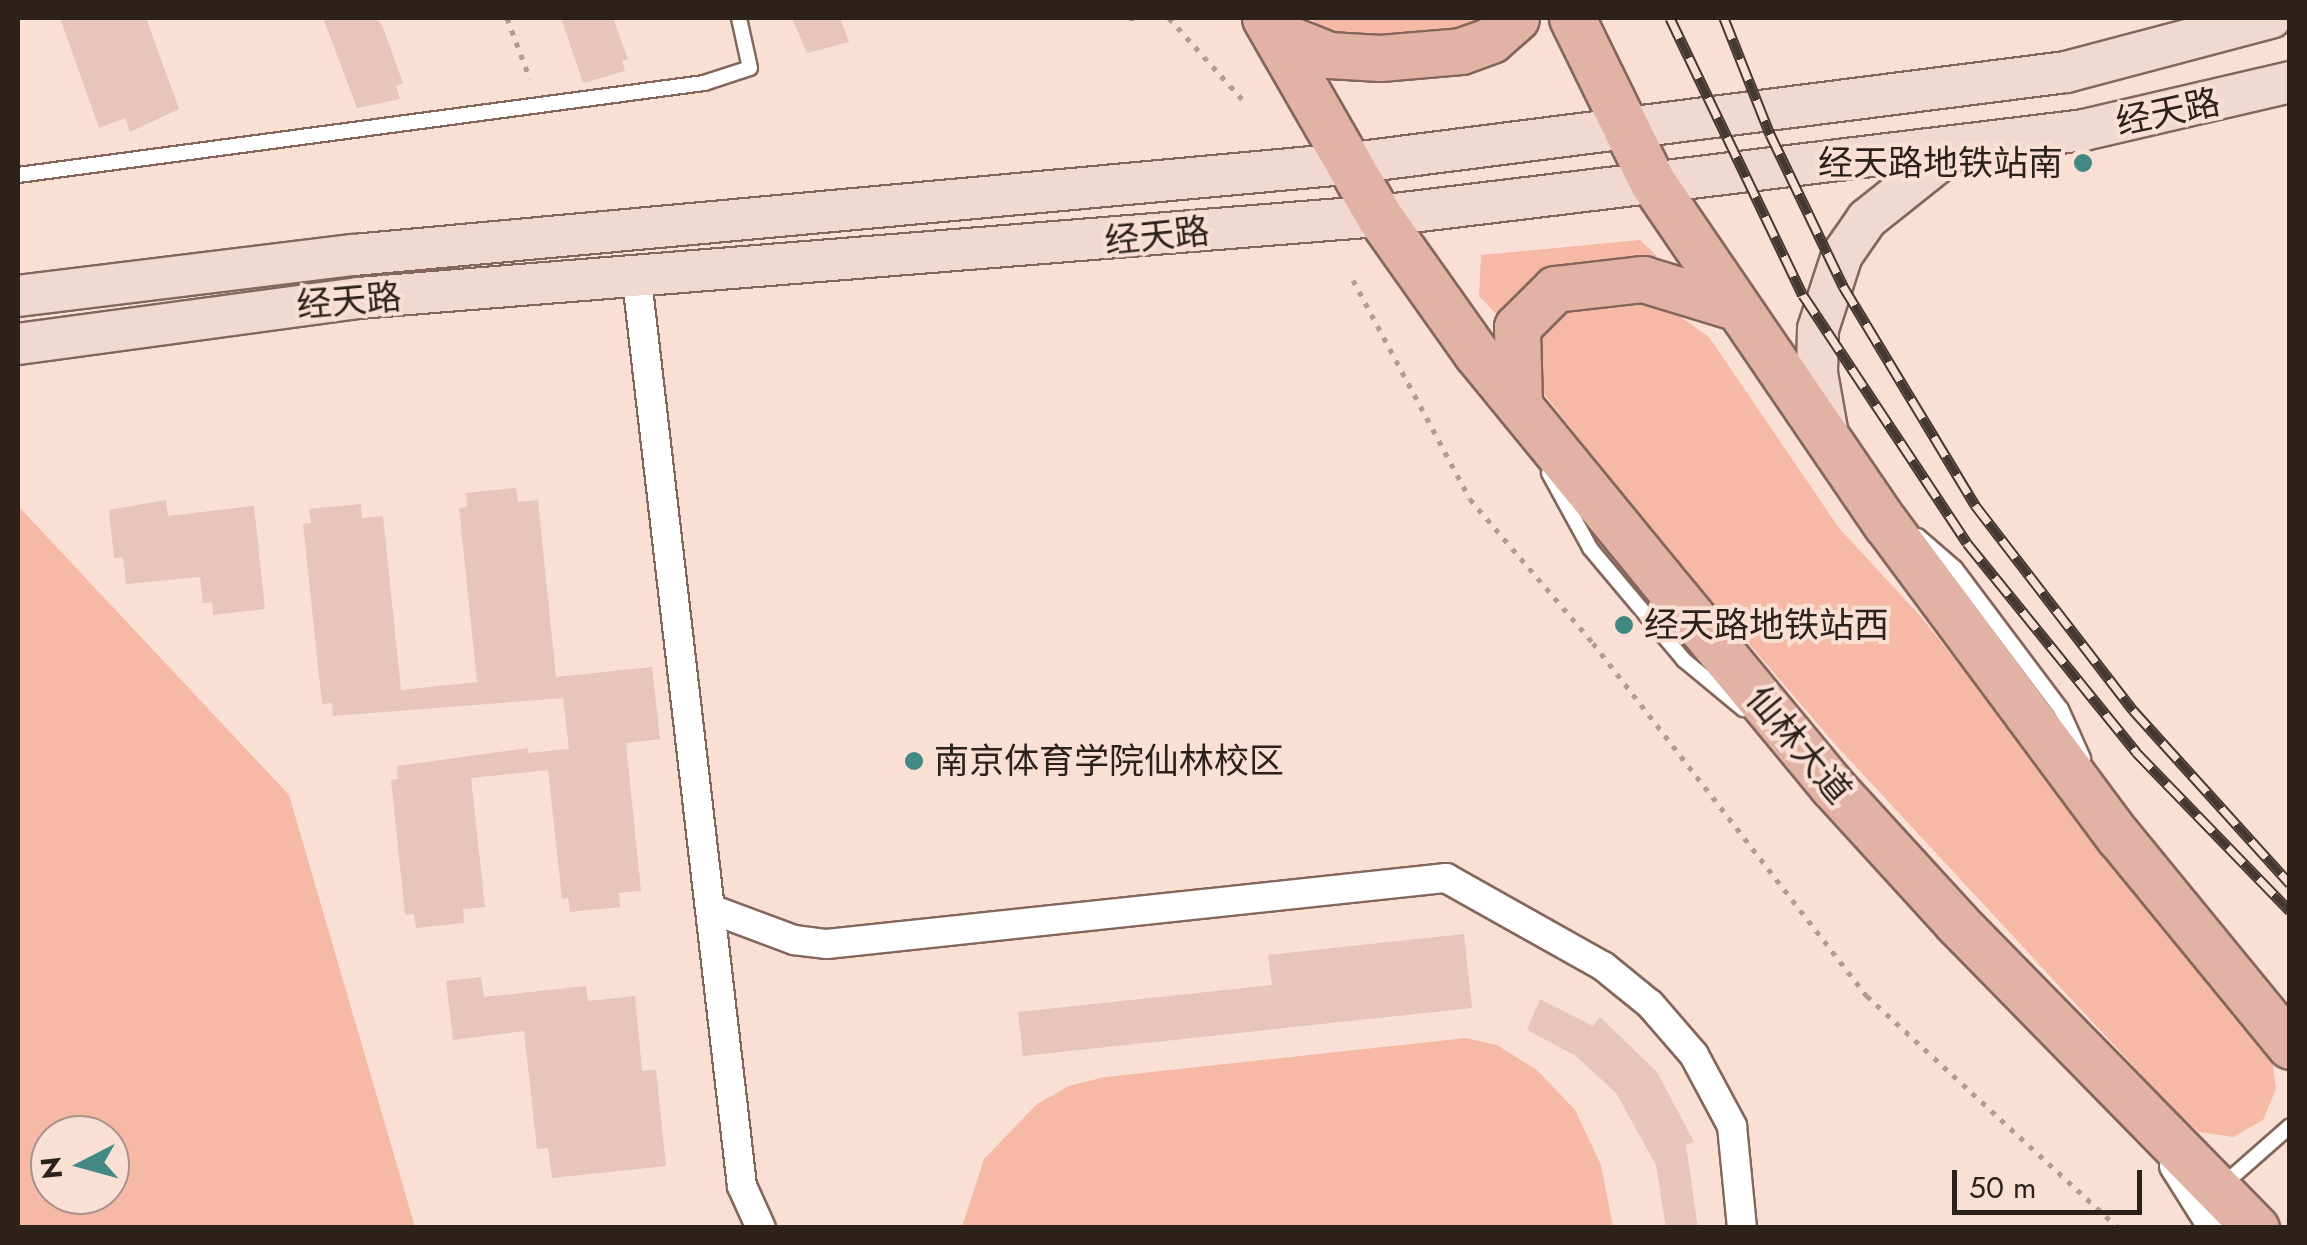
<!DOCTYPE html>
<meta charset="utf-8">
<style>
body{margin:0}
#map{position:relative;width:2307px;height:1245px;overflow:hidden;background:#fadfd5;font-family:Jost,"Noto Sans SC",sans-serif}
div>[style]{position:absolute}
[style*='--x']{left:calc(var(--x)*1px);top:calc(var(--y)*1px);width:calc(var(--w)*1px);rotate:calc(var(--a)*1deg)}
.green>*{inset:0;background:#f5b9a5}
.building>*{inset:0;background:#e7c5ba}
.path>*{height:5px;margin-top:-2.5px;transform-origin:0;background:repeating-linear-gradient(90deg,#b19b93 0 5px,transparent 0 13px)}
.roads{filter:drop-shadow(2px 0 #84665c) drop-shadow(-2px 0 #84665c) drop-shadow(0 2px #84665c) drop-shadow(0 -2px #84665c)}
.lane>*{height:14px;margin:-7px;padding:0 7px;transform-origin:7px;border-radius:7px;background:#fff}
.street>*{height:28px;margin:-14px;padding:0 14px;transform-origin:14px;border-radius:14px;background:#fff}
.secondary>*{height:40px;margin:-20px;padding:0 20px;transform-origin:20px;border-radius:20px;background:#f1d9d1}
.primary>*{height:45px;margin:-22.5px;padding:0 22.5px;transform-origin:22.5px;border-radius:22.5px;background:#e2b3a4}
.rail>*{height:11px;margin-top:-5.5px;transform-origin:0;background:repeating-linear-gradient(90deg,#fadfd5 0 22px,#453731 0 44px);box-sizing:border-box;border-block:2px solid #453731}
.dots>*{width:28px;height:28px;translate:-50% -50%;box-sizing:border-box;border:5px solid #fadfd5;border-radius:50%}
span{translate:-50% -50%;white-space:nowrap;text-align:center;line-height:1.15;-webkit-text-stroke:8px #fadfd5;paint-order:stroke}
.street-label{font-size:35px;color:#2d211c}
.poi-label{font-size:35px;color:#2d211c}
.right{translate:-100% -50%;text-align:right}
.left{translate:0 -50%;text-align:left}
.frame{position:absolute;inset:0;border:20px solid #2d211c;pointer-events:none}
.north{position:absolute;left:30px;top:1115px;width:100px;height:100px;box-sizing:border-box;background:#fadfd5;border:2px solid #a8938b;border-radius:50%;rotate:264deg;font-size:28px;font-weight:700;line-height:40px;text-align:center;color:#2d211c}
.north::after{content:'';display:block;margin:auto;width:35px;height:45px;background:#428984;clip-path:polygon(50% 0,100% 100%,50% 72%,0 100%)}
.scale{position:absolute;left:1952px;top:1170px;width:190px;height:45px;box-sizing:border-box;border:5px solid #2d211c;border-top:0;padding-left:12px;font-size:30px;line-height:35px;white-space:nowrap;color:#2d211c;-webkit-text-stroke:8px #fadfd5;paint-order:stroke}
</style>
<div id="map">
<div class="green">
<i style="clip-path:polygon(1311px 18px,1493px 18px,1470px 35px,1355px 43px,1325px 32px)"></i>
<i style="clip-path:polygon(1640px 240px,1656px 255px,1654px 267px,1499px 317px,1479px 296px,1481px 255px)"></i>
<i style="clip-path:polygon(1649px 295px,1709px 337px,1839px 528px,1922px 618px,2272px 1057px,2276px 1089px,2263px 1120px,2233px 1137px,2199px 1132px,2175px 1111px,1835px 744px,1643px 521px,1541px 390px,1531px 364px,1533px 336px,1566px 296px)"></i>
<i style="clip-path:polygon(evenodd,18px 506px,289px 795px,415px 1227px,18px 1227px,18px 506px,110px 1135px,110px 1195px,50px 1195px,50px 1135px,110px 1135px)"></i>
<i style="clip-path:polygon(1466px 1038px,1497px 1045px,1537px 1070px,1575px 1110px,1601px 1165px,1613px 1227px,962px 1227px,984px 1159px,1037px 1104px,1069px 1086px,1105px 1077px)"></i>
</div>
<div class="building">
<i style="clip-path:polygon(60px 18px,146px 18px,179px 109px,130px 132px,125px 118px,99px 128px)"></i>
<i style="clip-path:polygon(323px 18px,374px 18px,382px 25px,403px 83px,396px 86px,400px 99px,357px 108px)"></i>
<i style="clip-path:polygon(561px 18px,613px 18px,628px 59px,622px 61px,625px 71px,583px 83px)"></i>
<i style="clip-path:polygon(792px 18px,840px 18px,849px 42px,807px 53px)"></i>
<i style="clip-path:polygon(516px 488px,518px 502px,538px 500px,556px 677px,652px 667px,660px 739px,626px 743px,641px 891px,619px 893px,620px 907px,570px 912px,568px 898px,562px 899px,548px 770px,471px 778px,485px 907px,463px 909px,464px 923px,416px 928px,414px 914px,405px 915px,391px 780px,398px 779px,397px 766px,528px 748px,528px 753px,569px 749px,563px 698px,333px 716px,332px 703px,322px 704px,303px 524px,311px 523px,309px 509px,361px 504px,362px 518px,383px 516px,401px 690px,477px 682px,459px 508px,467px 507px,466px 493px)"></i>
<i style="clip-path:polygon(166px 500px,168px 516px,254px 506px,265px 609px,213px 615px,212px 602px,203px 603px,200px 577px,126px 584px,123px 557px,114px 558px,109px 510px)"></i>
<i style="clip-path:polygon(1464px 934px,1472px 1008px,1023px 1056px,1018px 1012px,1272px 985px,1268px 955px)"></i>
<i style="clip-path:polygon(481px 977px,484px 997px,586px 986px,588px 1001px,635px 996px,642px 1071px,656px 1070px,666px 1166px,552px 1178px,548px 1148px,537px 1149px,524px 1031px,453px 1040px,446px 981px)"></i>
<i style="clip-path:polygon(1540px 999px,1593px 1026px,1600px 1017px,1657px 1072px,1694px 1142px,1686px 1145px,1698px 1228px,1666px 1228px,1656px 1165px,1616px 1093px,1576px 1056px,1527px 1030px)"></i>
</div>
<div class="path">
<i style="--x:507;--y:18;--w:65;--a:69.3"></i>
<i style="--x:1129;--y:18;--w:8;--a:0"></i>
<i style="--x:1169;--y:18;--w:109;--a:48"></i>
<i style="--x:1353;--y:280;--w:248;--a:61.9"></i>
<i style="--x:1470;--y:499;--w:189;--a:49.5"></i>
<i style="--x:1593;--y:643;--w:447;--a:52.2"></i>
<i style="--x:1867;--y:996;--w:342;--a:42.7"></i>
</div>
<div class="roads">
<div class="lane">
<i style="--x:18;--y:175;--w:692;--a:-7.64"></i>
<i style="--x:704;--y:83;--w:48;--a:-18.1"></i>
<i style="--x:750;--y:68;--w:51;--a:-102.4"></i>
<i style="--x:1549;--y:473;--w:85;--a:61.3"></i>
<i style="--x:1590;--y:548;--w:146;--a:50"></i>
<i style="--x:1684;--y:660;--w:77;--a:39.7"></i>
<i style="--x:1918;--y:536;--w:49;--a:40.9"></i>
<i style="--x:1955;--y:568;--w:176;--a:53.1"></i>
<i style="--x:2061;--y:709;--w:54;--a:65.8"></i>
<i style="--x:2223;--y:1185;--w:89;--a:-41.4"></i>
</div>
<div class="street">
<i style="--x:637;--y:280;--w:912;--a:83.39"></i>
<i style="--x:742;--y:1186;--w:46;--a:65.7"></i>
<i style="--x:711;--y:909;--w:89;--a:20.5"></i>
<i style="--x:794;--y:940;--w:33;--a:7"></i>
<i style="--x:827;--y:944;--w:623;--a:-6.09"></i>
<i style="--x:1446;--y:878;--w:180;--a:29.3"></i>
<i style="--x:1603;--y:966;--w:60;--a:39"></i>
<i style="--x:1650;--y:1004;--w:67;--a:49.2"></i>
<i style="--x:1694;--y:1055;--w:81;--a:61.8"></i>
<i style="--x:1732;--y:1126;--w:102;--a:84.4"></i>
<i style="--x:2174;--y:1166;--w:73;--a:57.8"></i>
</div>
<div class="secondary">
<i style="--x:18;--y:296;--w:338;--a:-7"></i>
<i style="--x:354;--y:255;--w:995;--a:-5.25"></i>
<i style="--x:1345;--y:164;--w:727;--a:-7.27"></i>
<i style="--x:2066;--y:72;--w:212;--a:-14.8"></i>
<i style="--x:18;--y:344;--w:344;--a:-7.7"></i>
<i style="--x:359;--y:298;--w:1023;--a:-4.6"></i>
<i style="--x:1379;--y:216;--w:710;--a:-6.95"></i>
<i style="--x:2084;--y:130;--w:212;--a:-13.1"></i>
<i style="--x:1828;--y:435;--w:63;--a:-100.1"></i>
<i style="--x:1817;--y:373;--w:44;--a:-88.7"></i>
<i style="--x:1818;--y:329;--w:78;--a:-72"></i>
<i style="--x:1842;--y:255;--w:44;--a:-55.2"></i>
<i style="--x:1867;--y:219;--w:107;--a:-38.6"></i>
</div>
<div class="primary">
<i style="--x:1265;--y:18;--w:228;--a:60.1"></i>
<i style="--x:1379;--y:216;--w:168;--a:54.7"></i>
<i style="--x:1476;--y:353;--w:291;--a:50.7"></i>
<i style="--x:1660;--y:578;--w:270;--a:50.4"></i>
<i style="--x:1832;--y:786;--w:184;--a:47.6"></i>
<i style="--x:1956;--y:922;--w:429;--a:45.6"></i>
<i style="--x:1572;--y:18;--w:184;--a:63.9"></i>
<i style="--x:1653;--y:183;--w:413;--a:55.7"></i>
<i style="--x:1886;--y:524;--w:389;--a:53.4"></i>
<i style="--x:2118;--y:836;--w:271;--a:50.7"></i>
<i style="--x:1274;--y:33;--w:59;--a:21.8"></i>
<i style="--x:1329;--y:55;--w:51;--a:3.4"></i>
<i style="--x:1380;--y:58;--w:81;--a:-4.9"></i>
<i style="--x:1461;--y:51;--w:32;--a:-20"></i>
<i style="--x:1491;--y:40;--w:33;--a:-41"></i>
<i style="--x:1519;--y:405;--w:78;--a:-91.5"></i>
<i style="--x:1517;--y:327;--w:54;--a:-45"></i>
<i style="--x:1555;--y:289;--w:89;--a:-6.5"></i>
<i style="--x:1643;--y:279;--w:96;--a:16.9"></i>
</div>
</div>
<div class="rail">
<i style="--x:1670;--y:18;--w:307;--a:64.4"></i>
<i style="--x:1803;--y:295;--w:297;--a:56.5"></i>
<i style="--x:1967;--y:543;--w:269;--a:51"></i>
<i style="--x:2136;--y:752;--w:221;--a:45.9"></i>
<i style="--x:1724;--y:18;--w:125;--a:68.4"></i>
<i style="--x:1770;--y:134;--w:169;--a:64.3"></i>
<i style="--x:1843;--y:286;--w:256;--a:58.9"></i>
<i style="--x:1975;--y:505;--w:259;--a:52.4"></i>
<i style="--x:2133;--y:710;--w:234;--a:47.9"></i>
</div>
<div class="dots">
<i style="left:2083px;top:163px;background:#428984"></i>
<i style="left:1624px;top:625px;background:#428984"></i>
<i style="left:914px;top:761px;background:#428984"></i>
</div>
<div class="street-label">
<span style="left:2168px;top:112px;rotate:-12deg">经天路</span>
<span style="left:1157px;top:236px;rotate:-6deg">经天路</span>
<span style="left:349px;top:301px;rotate:-5deg">经天路</span>
<span style="left:1799px;top:745px;rotate:50deg">仙林大道</span>
</div>
<div class="poi-label">
<span class="right" style="left:2063px;top:163px">经天路地铁站南</span>
<span class="left" style="left:1644px;top:625px">经天路地铁站西</span>
<span class="left" style="left:934px;top:761px">南京体育学院仙林校区</span>
</div>
<div class="frame"></div>
<div class="north">N</div>
<div class="scale">50 m</div>
</div>
